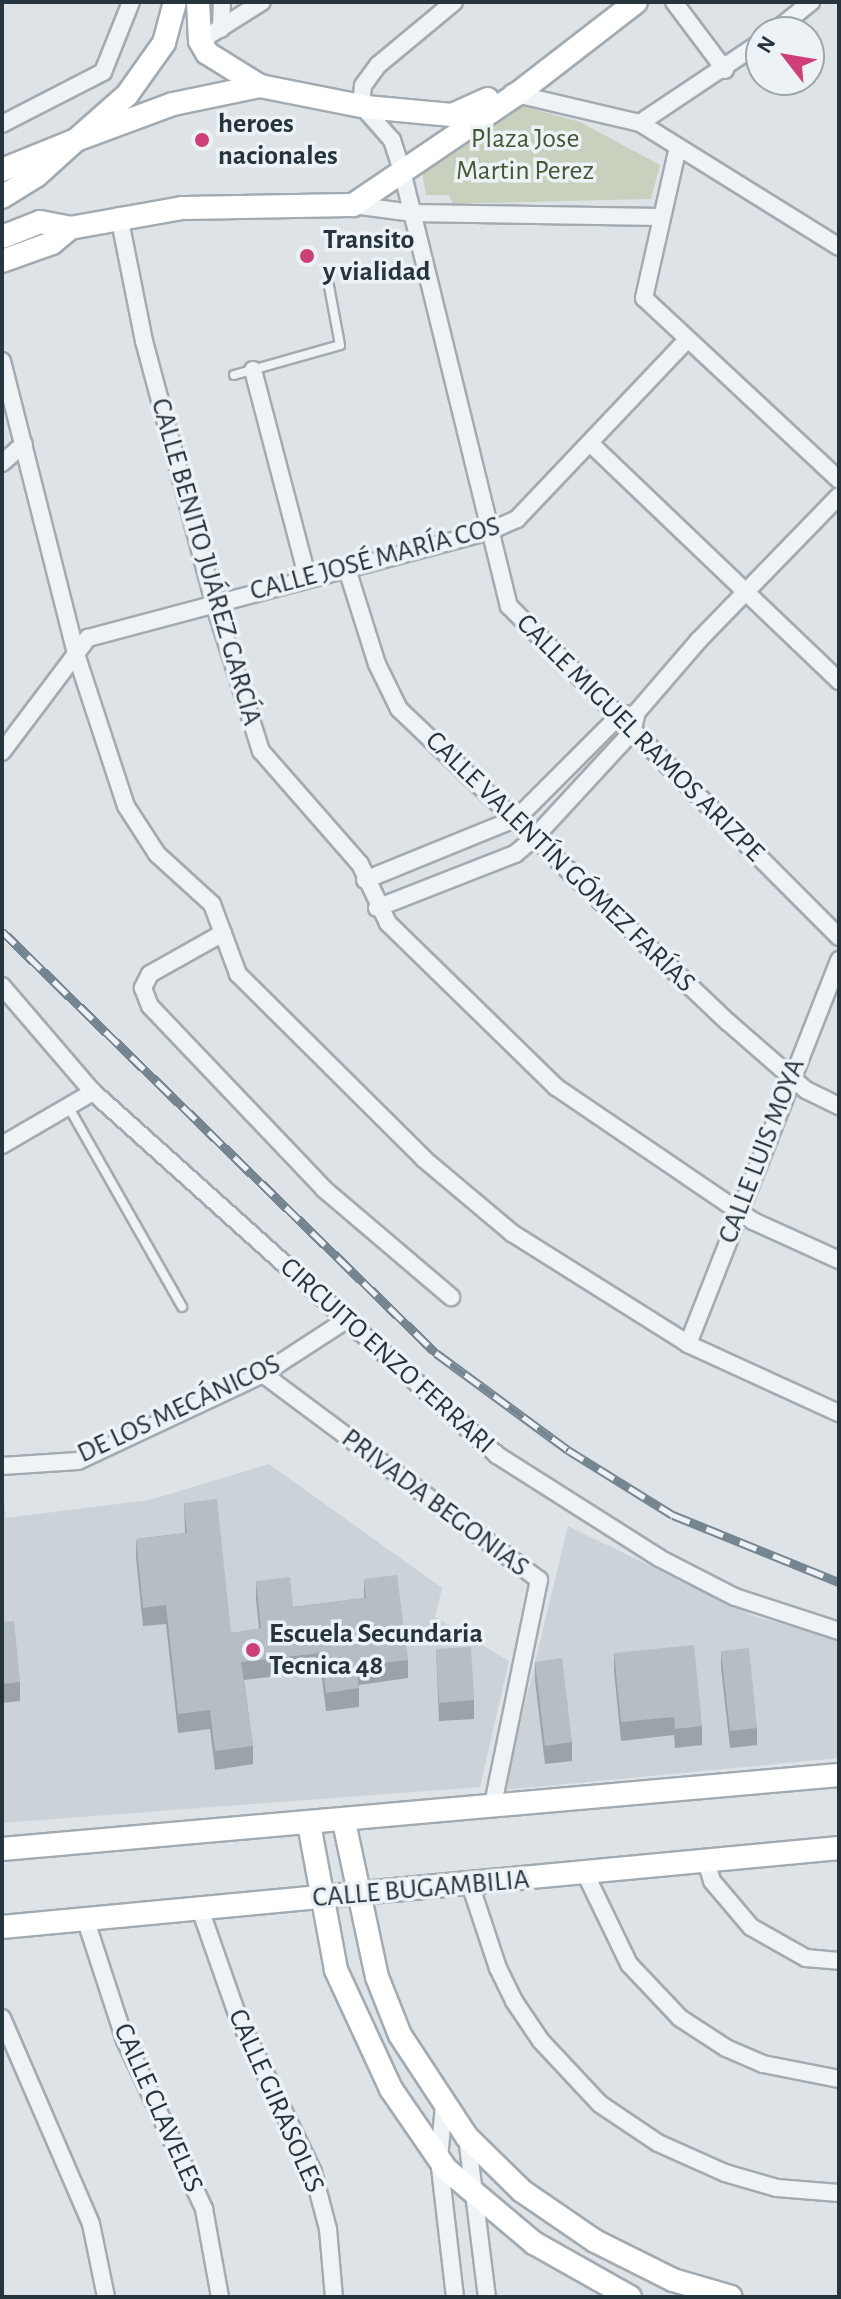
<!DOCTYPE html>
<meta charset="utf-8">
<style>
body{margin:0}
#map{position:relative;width:841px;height:2299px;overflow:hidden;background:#dde3e7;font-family:"Alegreya Sans",sans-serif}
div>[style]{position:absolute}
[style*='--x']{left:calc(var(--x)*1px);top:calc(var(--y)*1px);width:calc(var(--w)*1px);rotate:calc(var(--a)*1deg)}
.built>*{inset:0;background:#cbd3d9}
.green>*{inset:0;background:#c7d1be}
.roads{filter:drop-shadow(2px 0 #a2abb1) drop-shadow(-2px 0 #a2abb1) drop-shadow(0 2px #a2abb1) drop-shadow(0 -2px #a2abb1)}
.lane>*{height:8px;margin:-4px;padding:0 4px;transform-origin:4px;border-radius:4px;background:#eff3f5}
.street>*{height:16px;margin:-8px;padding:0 8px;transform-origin:8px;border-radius:8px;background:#eff3f5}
.secondary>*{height:22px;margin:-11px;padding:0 11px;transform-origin:11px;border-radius:11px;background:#fff}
.rail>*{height:9px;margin-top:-4.5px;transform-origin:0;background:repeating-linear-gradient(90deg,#ecf2f5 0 18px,#768690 0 36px);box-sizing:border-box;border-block:2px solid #768690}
.wall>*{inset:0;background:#9ba3a8}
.building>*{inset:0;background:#b4bec3}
.dots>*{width:22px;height:22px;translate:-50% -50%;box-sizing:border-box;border:4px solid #ecf2f5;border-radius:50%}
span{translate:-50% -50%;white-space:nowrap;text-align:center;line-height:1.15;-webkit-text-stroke:7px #ecf2f5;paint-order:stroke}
.poi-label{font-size:28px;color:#26343d;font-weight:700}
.left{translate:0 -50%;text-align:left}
.park-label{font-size:28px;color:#445933}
.street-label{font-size:28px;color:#26343d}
.frame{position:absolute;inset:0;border:4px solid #26343d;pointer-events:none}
.north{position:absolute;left:745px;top:16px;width:80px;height:80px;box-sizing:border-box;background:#ecf2f5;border:2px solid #9da6ab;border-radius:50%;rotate:301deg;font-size:22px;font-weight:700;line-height:32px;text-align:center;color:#26343d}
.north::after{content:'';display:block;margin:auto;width:28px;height:36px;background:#ce3f78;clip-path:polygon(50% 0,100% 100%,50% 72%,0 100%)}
</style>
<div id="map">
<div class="built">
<i style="clip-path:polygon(269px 1464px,442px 1588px,435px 1617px,509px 1661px,480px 1787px,2px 1823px,2px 1483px,6px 1518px,150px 1500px)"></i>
<i style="clip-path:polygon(568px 1526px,751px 1615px,839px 1640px,839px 1758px,504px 1790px)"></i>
</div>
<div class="green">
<i style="clip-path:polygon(515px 104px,580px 122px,660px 165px,651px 199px,453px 204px,449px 195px,426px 195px,422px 172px)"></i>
</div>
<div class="roads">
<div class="lane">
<i style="--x:234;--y:375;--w:110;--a:-15.8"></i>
<i style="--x:340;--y:345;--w:60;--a:-100.6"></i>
<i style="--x:68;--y:1106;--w:231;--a:60.4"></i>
</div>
<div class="street">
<i style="--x:454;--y:2;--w:99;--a:140.3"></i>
<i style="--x:378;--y:65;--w:26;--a:126"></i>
<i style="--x:363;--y:86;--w:19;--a:96"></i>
<i style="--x:361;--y:105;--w:47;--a:48.5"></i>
<i style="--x:392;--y:140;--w:33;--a:72"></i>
<i style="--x:402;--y:171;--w:448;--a:76.2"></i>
<i style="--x:509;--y:606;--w:467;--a:45.1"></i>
<i style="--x:674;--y:2;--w:85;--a:53.1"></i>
<i style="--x:221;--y:29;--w:27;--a:-88"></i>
<i style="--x:774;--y:32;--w:48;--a:-39"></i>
<i style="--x:200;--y:41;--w:73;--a:-32.2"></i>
<i style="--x:512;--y:93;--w:131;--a:13.2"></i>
<i style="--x:640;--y:123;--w:234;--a:31.9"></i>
<i style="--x:640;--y:123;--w:146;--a:-33.8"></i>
<i style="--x:2;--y:124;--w:114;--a:-27.2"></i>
<i style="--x:103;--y:72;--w:75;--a:-68.2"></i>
<i style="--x:678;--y:147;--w:155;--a:102.7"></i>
<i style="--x:644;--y:298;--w:267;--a:43"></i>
<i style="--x:353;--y:205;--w:61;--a:7.6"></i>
<i style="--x:413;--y:213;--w:247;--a:0.9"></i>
<i style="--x:119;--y:216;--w:127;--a:78.7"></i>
<i style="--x:144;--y:341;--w:271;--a:75"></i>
<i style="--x:214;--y:603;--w:155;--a:72.4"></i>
<i style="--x:261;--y:751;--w:150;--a:48.8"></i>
<i style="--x:360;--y:864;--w:65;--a:64.6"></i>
<i style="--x:388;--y:923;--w:235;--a:44.3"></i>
<i style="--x:556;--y:1087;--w:238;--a:34.2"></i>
<i style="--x:753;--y:1221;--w:94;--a:24.4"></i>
<i style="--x:2;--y:361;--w:302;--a:75.8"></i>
<i style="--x:76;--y:654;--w:160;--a:71.8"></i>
<i style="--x:126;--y:806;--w:57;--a:57.1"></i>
<i style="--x:157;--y:854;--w:74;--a:42.3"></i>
<i style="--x:212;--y:904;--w:75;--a:69.6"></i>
<i style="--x:238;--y:974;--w:262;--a:44.8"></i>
<i style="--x:424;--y:1159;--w:115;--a:40.1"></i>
<i style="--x:512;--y:1233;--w:208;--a:32.2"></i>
<i style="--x:688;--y:1344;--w:166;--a:24.6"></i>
<i style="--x:253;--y:370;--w:216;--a:75.3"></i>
<i style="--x:592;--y:445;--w:342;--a:43.7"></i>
<i style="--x:2;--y:463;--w:29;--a:-41"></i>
<i style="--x:347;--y:569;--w:100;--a:72.5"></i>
<i style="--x:377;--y:664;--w:50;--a:63.9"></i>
<i style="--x:399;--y:709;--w:454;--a:43.6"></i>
<i style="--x:728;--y:1022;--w:103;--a:41.1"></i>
<i style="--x:806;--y:1090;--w:37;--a:26"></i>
<i style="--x:2;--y:752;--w:143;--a:-53"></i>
<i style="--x:88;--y:638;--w:416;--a:-14.9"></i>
<i style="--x:490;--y:531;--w:30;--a:-24"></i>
<i style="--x:517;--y:519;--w:245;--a:-46.5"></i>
<i style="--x:365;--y:880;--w:164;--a:-22.2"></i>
<i style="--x:517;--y:818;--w:143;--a:-45"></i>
<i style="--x:618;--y:717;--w:9;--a:-18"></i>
<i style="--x:377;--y:908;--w:148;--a:-21.4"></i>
<i style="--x:515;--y:854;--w:26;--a:-40"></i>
<i style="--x:535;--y:837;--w:143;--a:-47.3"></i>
<i style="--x:632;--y:732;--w:21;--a:-76"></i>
<i style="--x:637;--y:712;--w:94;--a:-49.3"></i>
<i style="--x:698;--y:641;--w:202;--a:-45.8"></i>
<i style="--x:223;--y:933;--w:84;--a:150.7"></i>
<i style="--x:150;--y:974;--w:16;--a:117"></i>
<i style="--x:143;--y:988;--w:19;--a:69"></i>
<i style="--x:150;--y:1006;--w:253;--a:46.4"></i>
<i style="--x:324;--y:1189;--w:167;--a:40.4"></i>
<i style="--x:2;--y:986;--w:140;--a:49.4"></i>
<i style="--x:93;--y:1092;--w:543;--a:41.94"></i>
<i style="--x:497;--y:1455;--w:192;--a:32.4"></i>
<i style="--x:659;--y:1558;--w:85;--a:27.2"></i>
<i style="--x:735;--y:1597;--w:109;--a:18.1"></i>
<i style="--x:2;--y:1145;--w:105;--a:-30.2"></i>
<i style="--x:688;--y:1344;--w:413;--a:-68.5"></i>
<i style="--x:263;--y:1374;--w:344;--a:36.7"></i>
<i style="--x:539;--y:1580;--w:230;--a:101.6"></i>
<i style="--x:2;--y:1466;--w:76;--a:-3.8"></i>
<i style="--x:78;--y:1461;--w:204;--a:-25.2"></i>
<i style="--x:263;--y:1374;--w:99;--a:-33"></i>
<i style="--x:706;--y:1861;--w:21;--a:73"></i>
<i style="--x:712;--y:1881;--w:60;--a:49.7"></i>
<i style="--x:751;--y:1927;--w:63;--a:29.4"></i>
<i style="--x:806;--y:1958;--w:33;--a:5"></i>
<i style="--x:586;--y:1875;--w:99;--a:64.2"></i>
<i style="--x:629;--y:1964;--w:74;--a:46.6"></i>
<i style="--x:680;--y:2018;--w:55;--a:33.1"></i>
<i style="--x:726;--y:2048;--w:40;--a:23.4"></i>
<i style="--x:763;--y:2064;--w:77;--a:11.2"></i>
<i style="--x:470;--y:1884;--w:89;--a:71.6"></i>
<i style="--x:498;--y:1968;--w:37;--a:64"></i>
<i style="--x:514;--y:2001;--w:48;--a:56"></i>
<i style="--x:541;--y:2041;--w:86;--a:46.9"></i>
<i style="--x:600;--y:2104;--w:70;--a:33.9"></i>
<i style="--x:658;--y:2143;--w:73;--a:24.1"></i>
<i style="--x:725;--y:2173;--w:54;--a:16.1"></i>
<i style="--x:777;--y:2188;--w:62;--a:4.6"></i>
<i style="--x:200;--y:1909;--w:114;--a:70.6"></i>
<i style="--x:238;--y:2017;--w:172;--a:64.2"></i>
<i style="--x:313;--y:2172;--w:59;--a:75.3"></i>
<i style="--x:328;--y:2229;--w:68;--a:85"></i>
<i style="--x:86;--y:1921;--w:125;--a:71.9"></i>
<i style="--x:125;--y:2040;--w:187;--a:64.9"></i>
<i style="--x:204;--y:2209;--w:89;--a:79.7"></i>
<i style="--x:2;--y:2018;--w:224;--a:66.6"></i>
<i style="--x:91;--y:2224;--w:75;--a:78.4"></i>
<i style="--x:444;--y:2105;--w:54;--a:95.3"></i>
<i style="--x:439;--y:2159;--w:139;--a:83.4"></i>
<i style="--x:467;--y:2137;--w:161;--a:82.9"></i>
</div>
<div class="secondary">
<i style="--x:198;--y:2;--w:39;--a:87"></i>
<i style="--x:200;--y:41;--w:14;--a:60"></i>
<i style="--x:207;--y:53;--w:62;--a:31.9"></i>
<i style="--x:260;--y:86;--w:108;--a:11.2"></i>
<i style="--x:366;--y:107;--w:86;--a:5.3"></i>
<i style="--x:452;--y:115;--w:39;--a:-24"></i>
<i style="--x:2;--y:170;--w:80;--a:-22.1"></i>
<i style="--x:76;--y:140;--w:68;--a:-41.4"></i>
<i style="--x:127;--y:95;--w:64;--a:-54.6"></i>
<i style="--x:164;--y:43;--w:42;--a:-75"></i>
<i style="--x:2;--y:197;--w:40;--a:-32"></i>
<i style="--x:36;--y:176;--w:54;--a:-42"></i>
<i style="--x:76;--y:140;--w:103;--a:-20.4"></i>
<i style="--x:173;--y:104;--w:89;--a:-11.7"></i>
<i style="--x:2;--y:237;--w:41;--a:-21.5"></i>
<i style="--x:40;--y:222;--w:31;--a:11"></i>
<i style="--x:70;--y:228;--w:114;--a:-10.1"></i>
<i style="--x:182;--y:208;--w:171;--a:-1"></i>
<i style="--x:353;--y:205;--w:198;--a:-34.1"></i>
<i style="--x:517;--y:94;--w:150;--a:-37.7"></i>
<i style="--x:2;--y:261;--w:53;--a:-19.8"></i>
<i style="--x:52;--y:243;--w:23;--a:-40"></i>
<i style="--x:344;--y:1822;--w:158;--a:78"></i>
<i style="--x:377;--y:1977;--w:62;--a:68.4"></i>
<i style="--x:400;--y:2035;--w:122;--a:56.7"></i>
<i style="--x:467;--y:2137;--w:77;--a:44.5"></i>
<i style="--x:522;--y:2191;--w:88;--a:34.4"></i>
<i style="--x:595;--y:2241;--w:87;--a:26.6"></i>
<i style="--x:673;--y:2280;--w:60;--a:16.3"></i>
<i style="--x:309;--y:1824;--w:148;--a:79.5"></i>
<i style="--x:336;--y:1970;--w:131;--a:65.2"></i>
<i style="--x:391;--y:2089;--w:97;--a:55.5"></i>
<i style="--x:446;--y:2169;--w:115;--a:40.1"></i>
<i style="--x:534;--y:2243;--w:110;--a:29.4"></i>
<i style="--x:2;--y:1849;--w:840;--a:-5.05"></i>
<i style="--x:2;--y:1927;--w:841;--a:-5.39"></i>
</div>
</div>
<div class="rail">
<i style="--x:2;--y:931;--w:605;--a:44.2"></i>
<i style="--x:436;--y:1353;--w:164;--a:36.3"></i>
<i style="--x:568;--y:1450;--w:123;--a:31.8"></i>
<i style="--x:673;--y:1515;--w:179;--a:22"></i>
</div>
<div class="wall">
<i style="clip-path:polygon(184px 1503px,231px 1633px,259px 1629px,256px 1599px,256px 1581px,293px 1607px,364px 1598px,364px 1579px,408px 1660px,408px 1678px,359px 1685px,359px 1707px,326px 1711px,321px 1671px,244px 1680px,253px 1746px,253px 1764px,215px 1770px,210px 1729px,178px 1733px,166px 1624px,143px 1626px,136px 1557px,136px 1539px,185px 1533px)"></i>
<i style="clip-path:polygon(2px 1622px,20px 1682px,20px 1701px,2px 1703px)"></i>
<i style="clip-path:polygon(436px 1649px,474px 1700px,474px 1719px,439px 1721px)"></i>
<i style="clip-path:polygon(721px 1651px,757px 1728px,757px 1745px,730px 1748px,721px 1668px)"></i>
<i style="clip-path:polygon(614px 1653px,702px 1726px,702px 1745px,675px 1748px,674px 1735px,621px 1741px,614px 1671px)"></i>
<i style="clip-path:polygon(535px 1662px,572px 1742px,572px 1761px,545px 1764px,535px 1680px)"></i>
</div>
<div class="building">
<i style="clip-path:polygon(217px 1499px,231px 1633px,261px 1628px,256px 1581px,290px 1577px,293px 1607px,366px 1598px,364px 1579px,397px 1575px,408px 1660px,356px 1666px,359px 1688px,326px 1693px,321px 1653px,241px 1662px,253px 1746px,215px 1751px,210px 1710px,178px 1714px,166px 1605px,143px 1608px,136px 1539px,187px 1533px,184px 1503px)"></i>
<i style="clip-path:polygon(14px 1621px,20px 1682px,2px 1684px,2px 1622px)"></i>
<i style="clip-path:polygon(694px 1645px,702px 1726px,675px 1729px,674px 1717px,621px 1722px,614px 1653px)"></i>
<i style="clip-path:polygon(471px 1647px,474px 1700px,439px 1703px,436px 1649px)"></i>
<i style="clip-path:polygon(749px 1648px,757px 1728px,730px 1731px,721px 1651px)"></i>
<i style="clip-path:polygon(562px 1658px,572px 1742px,545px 1746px,535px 1662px)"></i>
</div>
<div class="dots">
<i style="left:202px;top:140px;background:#ce3f78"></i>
<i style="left:307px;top:256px;background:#ce3f78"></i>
<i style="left:253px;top:1650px;background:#ce3f78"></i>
</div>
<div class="poi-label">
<span class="left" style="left:218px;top:140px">heroes<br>nacionales</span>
<span class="left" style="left:323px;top:256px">Transito<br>y vialidad</span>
<span class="left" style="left:269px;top:1650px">Escuela Secundaria<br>Tecnica 48</span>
</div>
<div class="park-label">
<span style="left:525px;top:155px">Plaza Jose<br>Martin Perez</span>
</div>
<div class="street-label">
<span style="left:375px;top:559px;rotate:-15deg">CALLE JOSÉ MARÍA COS</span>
<span style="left:206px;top:562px;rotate:74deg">CALLE BENITO JUÁREZ GARCÍA</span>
<span style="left:640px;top:738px;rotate:45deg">CALLE MIGUEL RAMOS ARIZPE</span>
<span style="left:560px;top:862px;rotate:44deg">CALLE VALENTÍN GÓMEZ FARÍAS</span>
<span style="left:762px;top:1151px;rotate:-69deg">CALLE LUIS MOYA</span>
<span style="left:387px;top:1356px;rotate:42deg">CIRCUITO ENZO FERRARI</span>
<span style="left:179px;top:1409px;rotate:-25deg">DE LOS MECÁNICOS</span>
<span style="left:435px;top:1503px;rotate:37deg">PRIVADA BEGONIAS</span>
<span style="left:421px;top:1889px;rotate:-5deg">CALLE BUGAMBILIA</span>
<span style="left:276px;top:2101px;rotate:66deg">CALLE GIRASOLES</span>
<span style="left:158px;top:2108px;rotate:66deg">CALLE CLAVELES</span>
</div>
<div class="frame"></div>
<div class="north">N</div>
</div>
